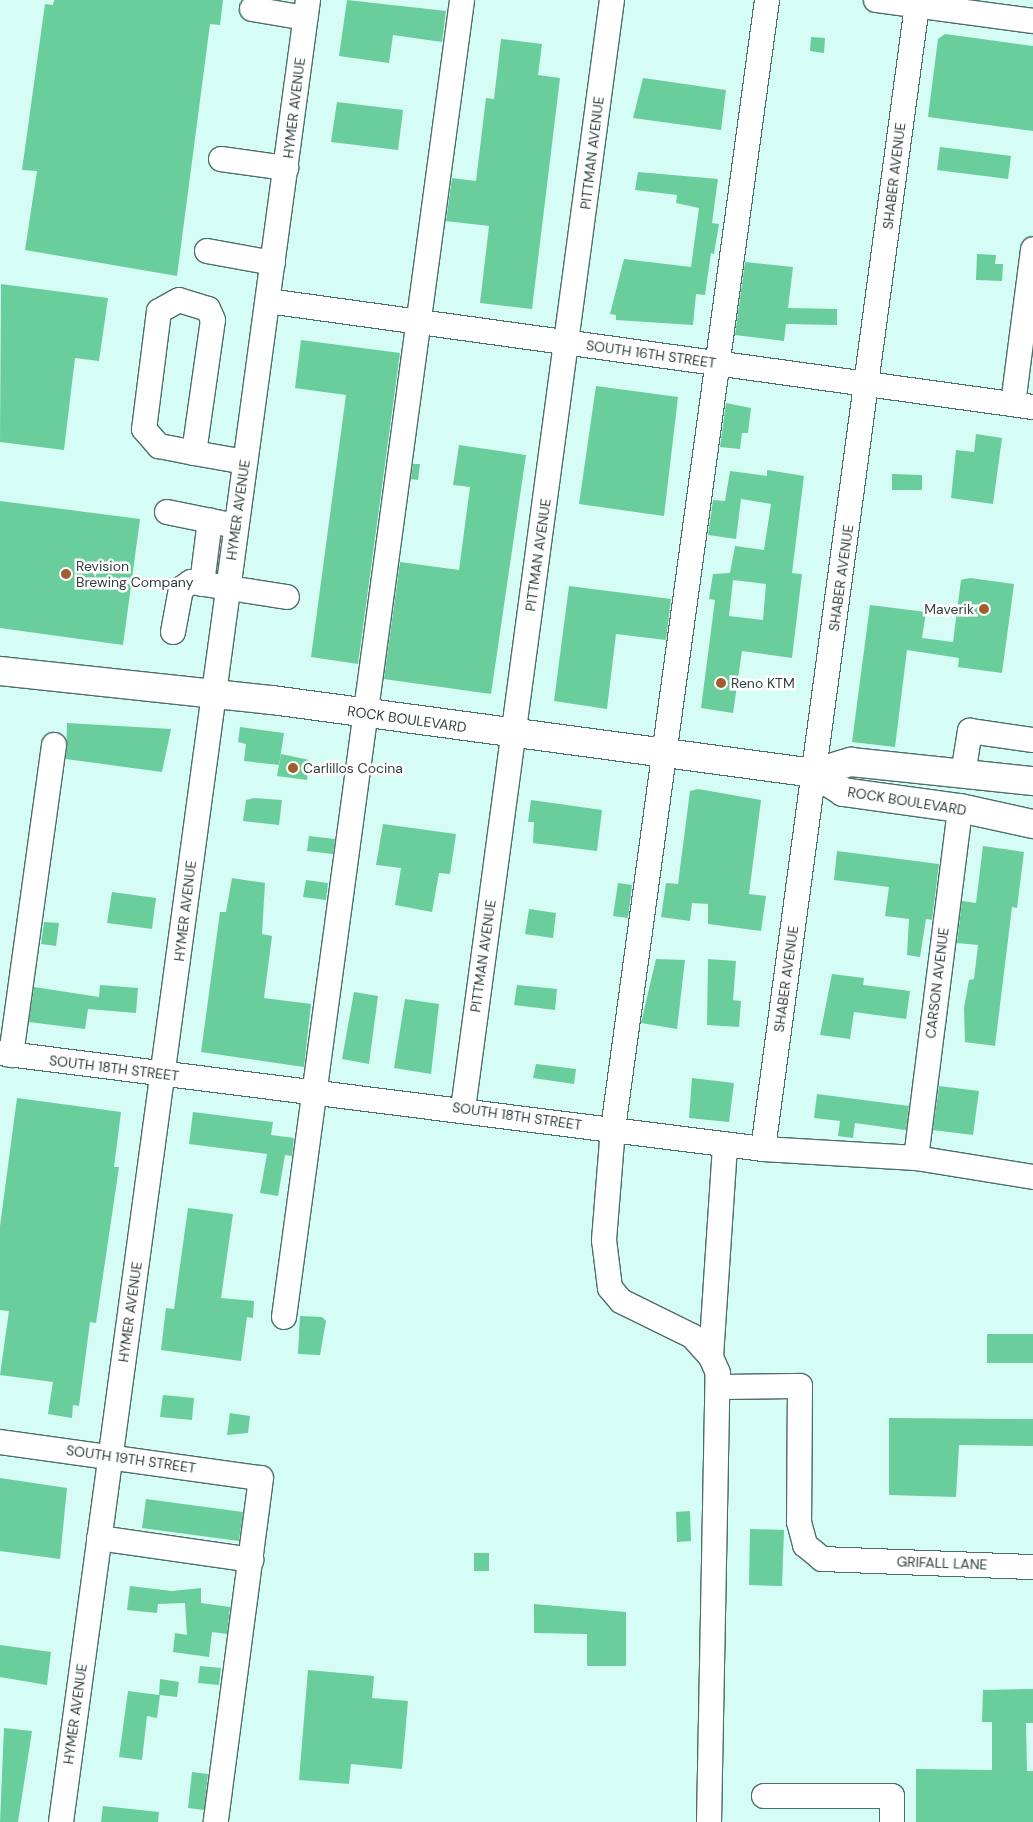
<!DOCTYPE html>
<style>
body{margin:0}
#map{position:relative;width:1033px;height:1822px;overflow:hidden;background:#d6fcf6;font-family:"DM Sans",sans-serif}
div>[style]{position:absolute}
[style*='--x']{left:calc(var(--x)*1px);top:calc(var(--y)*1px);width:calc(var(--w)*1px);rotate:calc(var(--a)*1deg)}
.building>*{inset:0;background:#69ce9b}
.roads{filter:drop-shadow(1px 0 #4d6e6a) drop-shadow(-1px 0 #4d6e6a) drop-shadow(0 1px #4d6e6a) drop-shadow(0 -1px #4d6e6a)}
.minor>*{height:24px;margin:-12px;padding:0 12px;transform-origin:12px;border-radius:12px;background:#fff}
.major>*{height:28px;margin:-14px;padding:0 14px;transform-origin:14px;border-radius:14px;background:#fff}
.dots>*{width:14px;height:14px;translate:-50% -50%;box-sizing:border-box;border:2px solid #fff;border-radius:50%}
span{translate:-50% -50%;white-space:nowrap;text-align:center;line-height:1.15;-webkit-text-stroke:5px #fff;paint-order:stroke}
.street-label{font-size:14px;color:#303f3d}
.poi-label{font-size:14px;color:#303f3d}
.left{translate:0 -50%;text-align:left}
.right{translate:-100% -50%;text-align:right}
</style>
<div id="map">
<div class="building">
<i style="clip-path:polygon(54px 0,223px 0,220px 25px,210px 24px,177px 276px,25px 250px,37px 171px,22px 170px,45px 4px,53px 5px)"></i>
<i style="clip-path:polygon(347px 0,446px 11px,442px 42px,393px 35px,389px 63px,339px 56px)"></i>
<i style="clip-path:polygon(945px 34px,1033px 46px,1033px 131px,928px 117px,938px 39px)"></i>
<i style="clip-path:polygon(811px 37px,825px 38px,824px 53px,810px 51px)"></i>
<i style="clip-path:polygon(501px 39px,542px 44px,538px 75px,560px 78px,532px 309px,480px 303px,489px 226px,446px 221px,452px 178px,476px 181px,486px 98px,494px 99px)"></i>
<i style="clip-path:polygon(643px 78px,726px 90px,721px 130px,633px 118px)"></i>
<i style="clip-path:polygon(337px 102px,403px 110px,398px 150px,331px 142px)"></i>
<i style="clip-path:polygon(940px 147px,1011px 156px,1008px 179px,937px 170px)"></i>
<i style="clip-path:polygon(638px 172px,718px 179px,712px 223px,719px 224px,714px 254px,711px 253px,705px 295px,696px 294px,693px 325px,616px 320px,616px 315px,610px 314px,624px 259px,691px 267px,699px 208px,676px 203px,677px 195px,635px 190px)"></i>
<i style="clip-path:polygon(977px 254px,996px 255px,995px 264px,1003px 264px,1002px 281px,976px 280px)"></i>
<i style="clip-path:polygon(745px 262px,793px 267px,788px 308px,837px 309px,837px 325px,786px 324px,784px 341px,735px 335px)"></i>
<i style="clip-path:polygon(1px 284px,108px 298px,99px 361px,75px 358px,64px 450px,0 442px)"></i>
<i style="clip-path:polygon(301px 340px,400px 353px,358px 664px,311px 657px,346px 395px,295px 388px)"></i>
<i style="clip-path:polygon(596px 386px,678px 397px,664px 516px,579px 504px)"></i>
<i style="clip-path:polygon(726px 403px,751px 408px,748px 433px,742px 433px,740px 449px,720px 447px)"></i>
<i style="clip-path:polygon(976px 434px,1002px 438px,993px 504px,951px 498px,956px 450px,974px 452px)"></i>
<i style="clip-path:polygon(459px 445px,526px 455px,491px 694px,384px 679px,400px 562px,459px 570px,470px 487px,453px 485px)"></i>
<i style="clip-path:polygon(413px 464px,420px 464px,418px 480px,411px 479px)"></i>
<i style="clip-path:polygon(evenodd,767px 470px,804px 476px,792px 573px,802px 574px,792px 658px,742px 651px,733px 713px,701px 708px,715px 600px,709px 599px,713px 574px,730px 573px,735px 546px,764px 550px,771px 504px,741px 499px,736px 539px,708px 535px,713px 500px,725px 501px,730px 471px,767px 476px,767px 470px,733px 580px,766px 584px,763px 620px,729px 616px,733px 580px)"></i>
<i style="clip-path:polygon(892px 474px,922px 475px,922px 490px,892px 490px)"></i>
<i style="clip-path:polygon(0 501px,140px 519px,123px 645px,0 628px)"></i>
<i style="clip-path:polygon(970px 578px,1014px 584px,1002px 673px,958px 667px,959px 658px,907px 650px,895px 747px,852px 742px,870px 605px,926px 612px,922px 638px,953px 642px,961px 580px)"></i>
<i style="clip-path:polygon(569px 586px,671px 599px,666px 640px,616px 634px,607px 709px,554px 701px)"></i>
<i style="clip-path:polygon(67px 723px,171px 729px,162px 772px,66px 759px)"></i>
<i style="clip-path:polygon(240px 727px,284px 733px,279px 765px,244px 761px,246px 744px,238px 742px)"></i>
<i style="clip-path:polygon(281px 754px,309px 760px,307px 780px,277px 776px)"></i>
<i style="clip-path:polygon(698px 789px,761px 800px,749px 894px,766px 896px,761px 931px,708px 924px,708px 904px,692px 903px,690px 921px,661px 917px,666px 883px,678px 884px,690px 791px)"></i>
<i style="clip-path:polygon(254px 798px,282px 800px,279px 825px,243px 821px,246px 800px)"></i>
<i style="clip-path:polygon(531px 800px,602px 810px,597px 851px,533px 843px,534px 822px,528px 822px)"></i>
<i style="clip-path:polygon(383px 824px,456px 834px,450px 874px,439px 873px,432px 912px,395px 905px,401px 868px,376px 865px)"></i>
<i style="clip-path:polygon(309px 836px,335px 839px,333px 854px,307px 851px)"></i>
<i style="clip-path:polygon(983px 846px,1024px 852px,1017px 908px,1012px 907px,995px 1046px,965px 1042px,964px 1008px,969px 980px,974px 979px,978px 945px,957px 943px,962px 901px,976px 903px)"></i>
<i style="clip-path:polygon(837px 851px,939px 864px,932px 920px,926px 919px,920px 957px,907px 955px,909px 919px,885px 916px,889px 887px,834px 880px)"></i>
<i style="clip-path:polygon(232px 878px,265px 883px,262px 934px,272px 936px,264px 998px,311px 1004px,304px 1067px,201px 1052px,220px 912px,226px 912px)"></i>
<i style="clip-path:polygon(306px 880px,328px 883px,326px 900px,303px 897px)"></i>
<i style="clip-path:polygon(618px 883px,632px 885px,628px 918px,613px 916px)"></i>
<i style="clip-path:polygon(112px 892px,156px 898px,152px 929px,107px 923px)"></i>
<i style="clip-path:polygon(529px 909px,556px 913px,553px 938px,525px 934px)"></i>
<i style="clip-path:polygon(44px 922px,59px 923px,56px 946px,41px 944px)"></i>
<i style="clip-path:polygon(656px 959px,685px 960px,677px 1029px,641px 1023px)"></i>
<i style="clip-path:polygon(708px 959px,736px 961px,733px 1000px,741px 1001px,739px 1027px,707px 1025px)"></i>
<i style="clip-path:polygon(832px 974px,864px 978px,863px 985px,910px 991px,906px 1019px,854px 1012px,850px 1039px,820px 1035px)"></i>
<i style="clip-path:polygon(100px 985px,138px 988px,136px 1013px,88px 1009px,85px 1029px,29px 1022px,34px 987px,99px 997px)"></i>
<i style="clip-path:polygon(517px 985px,557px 989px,555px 1010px,514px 1005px)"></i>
<i style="clip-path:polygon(354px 992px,378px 996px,369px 1064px,342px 1059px)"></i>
<i style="clip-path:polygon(405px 999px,439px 1004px,431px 1074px,394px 1068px)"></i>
<i style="clip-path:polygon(536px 1064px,576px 1069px,574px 1084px,533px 1078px)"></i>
<i style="clip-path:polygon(692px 1078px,734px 1083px,729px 1122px,689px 1118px)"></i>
<i style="clip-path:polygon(939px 1086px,979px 1091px,973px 1135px,933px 1130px)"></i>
<i style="clip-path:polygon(817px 1094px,909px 1106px,906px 1130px,855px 1123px,853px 1138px,838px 1136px,840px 1121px,814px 1118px)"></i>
<i style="clip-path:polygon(17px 1098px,121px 1112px,114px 1167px,119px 1167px,96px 1323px,90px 1322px,79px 1406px,73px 1405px,72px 1418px,48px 1414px,53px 1382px,0 1375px,9px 1311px,0 1310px,0 1226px)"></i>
<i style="clip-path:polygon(193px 1112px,273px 1122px,271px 1135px,294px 1138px,292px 1156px,285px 1155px,278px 1196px,260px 1193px,267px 1154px,189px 1144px)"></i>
<i style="clip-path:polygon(188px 1208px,233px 1214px,221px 1298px,254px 1301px,253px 1318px,247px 1317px,241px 1361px,161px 1350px,166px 1308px,174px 1309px)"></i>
<i style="clip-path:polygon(300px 1316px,322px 1317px,326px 1321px,320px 1355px,298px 1354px)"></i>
<i style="clip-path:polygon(987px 1334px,1033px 1334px,1033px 1363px,987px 1363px)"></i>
<i style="clip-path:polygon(163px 1395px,194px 1398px,192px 1420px,160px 1417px)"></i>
<i style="clip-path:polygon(230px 1413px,250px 1416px,248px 1433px,227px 1435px)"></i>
<i style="clip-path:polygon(889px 1418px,1033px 1419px,1033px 1446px,959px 1445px,956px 1497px,889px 1495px)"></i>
<i style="clip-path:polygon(0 1478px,67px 1488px,60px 1559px,0 1551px)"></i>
<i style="clip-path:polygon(146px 1499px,243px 1512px,239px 1541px,142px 1528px)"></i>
<i style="clip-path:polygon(690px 1511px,691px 1541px,677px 1542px,676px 1512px)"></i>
<i style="clip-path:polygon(750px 1529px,784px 1530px,782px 1586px,749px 1585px)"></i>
<i style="clip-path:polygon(474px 1553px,489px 1553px,489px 1571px,474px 1571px)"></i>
<i style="clip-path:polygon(130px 1586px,172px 1591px,201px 1588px,201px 1603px,230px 1607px,227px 1634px,212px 1632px,209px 1657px,173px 1652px,175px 1633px,187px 1635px,185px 1603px,158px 1604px,157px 1613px,127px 1610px)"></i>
<i style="clip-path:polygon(534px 1604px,626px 1612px,626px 1666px,587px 1666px,587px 1634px,534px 1633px)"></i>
<i style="clip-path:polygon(0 1645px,51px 1652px,47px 1685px,0 1677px)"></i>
<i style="clip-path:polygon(200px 1666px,221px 1668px,219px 1685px,198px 1683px)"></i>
<i style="clip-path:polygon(308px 1670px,374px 1676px,372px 1698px,408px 1701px,402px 1769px,351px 1764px,349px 1784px,299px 1780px)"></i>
<i style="clip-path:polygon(160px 1679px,179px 1682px,177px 1697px,160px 1695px,157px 1718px,147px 1716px,142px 1760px,119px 1757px,128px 1691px,159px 1695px)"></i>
<i style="clip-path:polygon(1033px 1689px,1033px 1723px,1026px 1723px,1027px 1771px,1033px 1771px,1033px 1822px,916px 1822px,916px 1769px,992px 1770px,992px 1722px,982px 1722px,983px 1690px)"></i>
<i style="clip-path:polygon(4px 1728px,32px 1731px,18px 1822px,0 1822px)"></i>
<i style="clip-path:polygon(192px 1772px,208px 1774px,204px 1810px,188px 1808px)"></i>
<i style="clip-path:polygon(103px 1806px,159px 1812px,158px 1822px,101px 1822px)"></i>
</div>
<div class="roads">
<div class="minor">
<i style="--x:876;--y:0;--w:158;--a:7.6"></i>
<i style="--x:252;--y:9;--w:54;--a:9.6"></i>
<i style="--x:221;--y:159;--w:66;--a:7.9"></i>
<i style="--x:207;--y:251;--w:67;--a:10.3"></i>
<i style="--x:268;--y:301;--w:772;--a:7.89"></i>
<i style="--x:1013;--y:404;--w:156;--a:-82.6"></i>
<i style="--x:194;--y:453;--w:134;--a:-81.9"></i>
<i style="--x:213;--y:320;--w:12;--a:-114"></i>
<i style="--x:208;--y:309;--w:30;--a:-163"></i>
<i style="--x:179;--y:300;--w:23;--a:151"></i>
<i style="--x:159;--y:311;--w:119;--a:97.2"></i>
<i style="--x:144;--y:429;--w:23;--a:49"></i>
<i style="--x:159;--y:446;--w:36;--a:11"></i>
<i style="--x:194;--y:453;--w:52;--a:10"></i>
<i style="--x:167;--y:512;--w:70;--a:11.5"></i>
<i style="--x:202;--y:584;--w:64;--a:-82.9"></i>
<i style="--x:173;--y:632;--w:44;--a:-79.5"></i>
<i style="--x:181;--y:589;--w:12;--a:-35"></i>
<i style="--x:191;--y:582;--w:97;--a:8.9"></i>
<i style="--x:963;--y:774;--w:44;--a:-80.8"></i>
<i style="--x:970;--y:731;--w:64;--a:8.1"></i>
<i style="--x:0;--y:1053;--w:769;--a:7.17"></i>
<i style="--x:763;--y:1149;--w:153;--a:3.4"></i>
<i style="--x:916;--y:1158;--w:119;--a:9.2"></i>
<i style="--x:11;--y:1055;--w:313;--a:-82.1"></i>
<i style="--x:463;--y:1109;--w:1119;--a:-82.35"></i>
<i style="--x:763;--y:1149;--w:1153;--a:-82.33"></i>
<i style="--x:916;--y:1158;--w:353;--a:-82.8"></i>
<i style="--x:284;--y:1317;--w:1329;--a:-82.3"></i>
<i style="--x:711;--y:1357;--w:213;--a:-86.2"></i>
<i style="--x:718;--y:1387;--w:82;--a:-0.7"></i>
<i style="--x:800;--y:1386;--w:136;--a:90.4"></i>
<i style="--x:799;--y:1522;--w:24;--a:75"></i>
<i style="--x:805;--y:1545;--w:22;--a:39"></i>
<i style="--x:822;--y:1559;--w:211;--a:2.2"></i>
<i style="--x:0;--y:1442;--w:263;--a:7.9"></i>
<i style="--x:261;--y:1478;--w:347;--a:97.5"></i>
<i style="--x:99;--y:1538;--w:154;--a:8.2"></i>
<i style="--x:764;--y:1796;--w:128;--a:0"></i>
<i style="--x:892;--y:1796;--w:26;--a:90"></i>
<i style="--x:61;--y:1822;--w:1839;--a:-82.28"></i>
<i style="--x:709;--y:1822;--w:449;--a:-88.9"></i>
<i style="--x:718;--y:1373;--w:17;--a:-114"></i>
<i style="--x:711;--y:1357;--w:28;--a:-132"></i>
<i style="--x:692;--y:1336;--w:79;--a:-153.8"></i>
<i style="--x:621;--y:1301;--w:17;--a:-130"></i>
<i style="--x:610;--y:1288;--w:48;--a:-97.1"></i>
<i style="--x:604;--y:1240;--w:111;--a:-85.4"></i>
<i style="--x:613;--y:1129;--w:1139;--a:-82.23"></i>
</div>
<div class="major">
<i style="--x:0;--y:671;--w:274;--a:6.1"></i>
<i style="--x:272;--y:700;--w:547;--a:7.67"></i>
<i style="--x:814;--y:773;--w:35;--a:33"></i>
<i style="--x:843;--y:792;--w:118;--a:7.8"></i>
<i style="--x:960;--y:808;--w:75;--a:12.4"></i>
<i style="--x:814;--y:773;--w:39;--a:-17"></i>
<i style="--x:851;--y:762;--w:183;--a:6"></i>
</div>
</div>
<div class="dots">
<i style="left:66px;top:574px;background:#a15d2e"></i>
<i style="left:984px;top:609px;background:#a15d2e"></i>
<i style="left:721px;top:683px;background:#a15d2e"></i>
<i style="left:293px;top:768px;background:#a15d2e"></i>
</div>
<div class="street-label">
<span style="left:294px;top:108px;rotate:-83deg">HYMER AVENUE</span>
<span style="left:592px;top:153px;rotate:-83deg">PITTMAN AVENUE</span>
<span style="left:894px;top:176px;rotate:-83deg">SHABER AVENUE</span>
<span style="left:651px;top:354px;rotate:8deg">SOUTH 16TH STREET</span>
<span style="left:238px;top:510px;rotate:-82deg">HYMER AVENUE</span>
<span style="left:538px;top:555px;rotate:-82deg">PITTMAN AVENUE</span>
<span style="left:841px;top:578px;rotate:-82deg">SHABER AVENUE</span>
<span style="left:407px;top:719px;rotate:8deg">ROCK BOULEVARD</span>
<span style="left:907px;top:801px;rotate:9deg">ROCK BOULEVARD</span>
<span style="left:185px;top:911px;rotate:-83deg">HYMER AVENUE</span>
<span style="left:483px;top:956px;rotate:-82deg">PITTMAN AVENUE</span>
<span style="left:786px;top:979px;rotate:-82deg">SHABER AVENUE</span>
<span style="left:937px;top:983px;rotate:-83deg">CARSON AVENUE</span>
<span style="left:114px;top:1068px;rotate:7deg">SOUTH 18TH STREET</span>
<span style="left:517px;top:1116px;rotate:8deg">SOUTH 18TH STREET</span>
<span style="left:130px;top:1312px;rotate:-82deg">HYMER AVENUE</span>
<span style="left:131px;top:1459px;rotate:8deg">SOUTH 19TH STREET</span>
<span style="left:942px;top:1563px;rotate:2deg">GRIFALL LANE</span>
<span style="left:75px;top:1714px;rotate:-82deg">HYMER AVENUE</span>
</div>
<div class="poi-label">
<span class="left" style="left:76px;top:574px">Revision<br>Brewing Company</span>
<span class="right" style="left:974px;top:609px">Maverik</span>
<span class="left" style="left:731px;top:683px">Reno KTM</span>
<span class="left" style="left:303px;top:768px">Carlillos Cocina</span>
</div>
</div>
